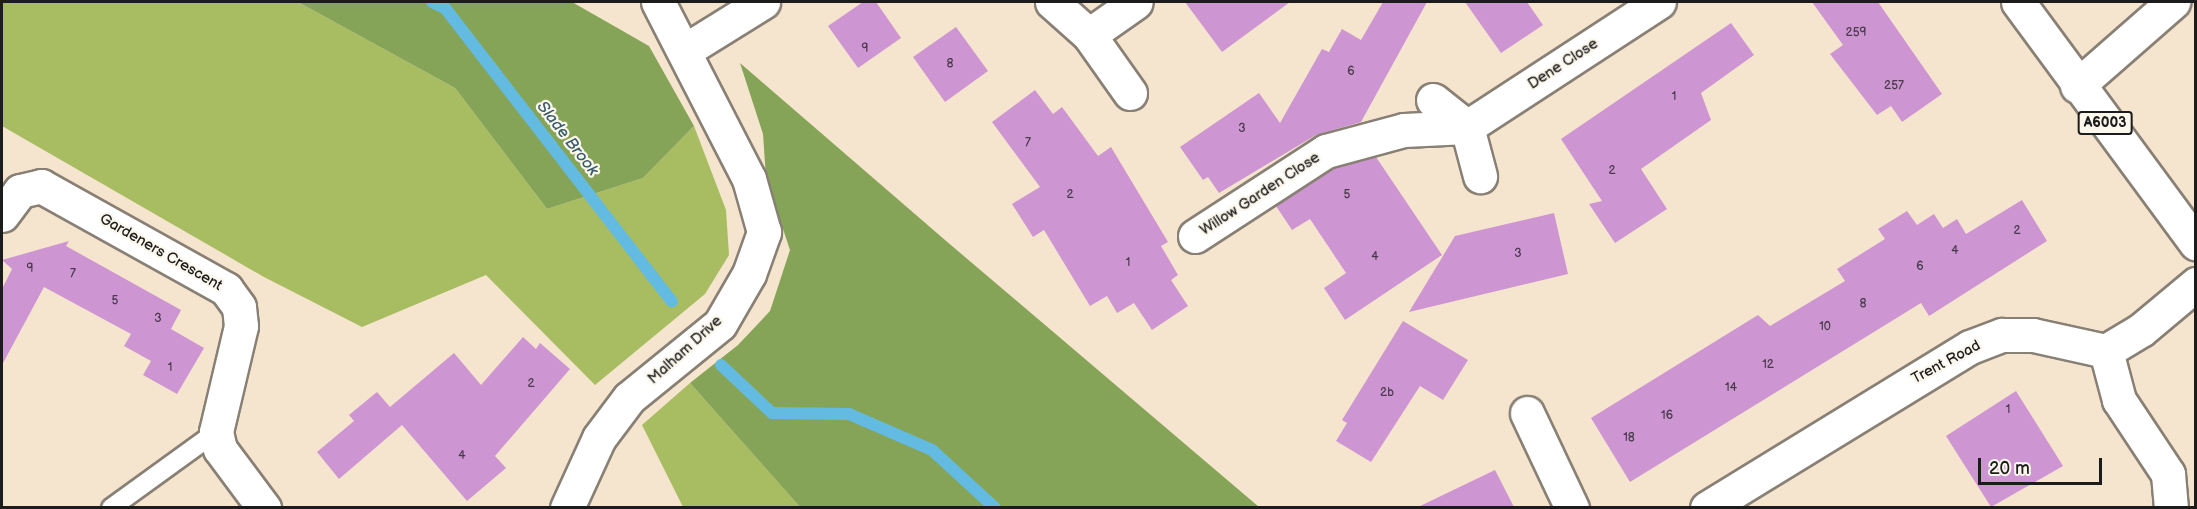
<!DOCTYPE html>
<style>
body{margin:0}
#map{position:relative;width:2197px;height:509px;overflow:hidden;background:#f6e5ce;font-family:"Balsamiq Sans",sans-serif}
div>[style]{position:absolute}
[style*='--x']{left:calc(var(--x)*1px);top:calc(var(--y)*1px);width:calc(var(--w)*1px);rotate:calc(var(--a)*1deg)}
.green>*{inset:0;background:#a8bc61}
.forest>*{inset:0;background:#86a457}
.stream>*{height:12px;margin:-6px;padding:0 6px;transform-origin:6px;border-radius:6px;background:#63bbe1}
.building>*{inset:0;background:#ce95d3}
.roads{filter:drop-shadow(2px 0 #898075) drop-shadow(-2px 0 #898075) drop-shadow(0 2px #898075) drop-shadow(0 -2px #898075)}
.lane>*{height:18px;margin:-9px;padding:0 9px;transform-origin:9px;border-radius:9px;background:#fff}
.street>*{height:33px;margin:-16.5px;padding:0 16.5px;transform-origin:16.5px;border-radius:16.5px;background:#fff}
.secondary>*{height:33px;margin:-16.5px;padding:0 16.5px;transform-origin:16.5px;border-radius:16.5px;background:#fff}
.primary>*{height:33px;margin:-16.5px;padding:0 16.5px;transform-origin:16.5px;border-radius:16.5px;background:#fff}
span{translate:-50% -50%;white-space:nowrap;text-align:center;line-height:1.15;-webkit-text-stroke:4.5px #fbf7ec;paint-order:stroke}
.number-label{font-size:12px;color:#483a4a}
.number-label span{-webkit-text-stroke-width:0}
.shield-label span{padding:2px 4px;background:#fbf7ec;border:2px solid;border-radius:4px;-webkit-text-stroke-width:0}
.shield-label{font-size:14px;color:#1c1c1c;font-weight:700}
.street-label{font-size:15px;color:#1c1c1c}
.water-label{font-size:16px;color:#385c6b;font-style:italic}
.frame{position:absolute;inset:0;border:3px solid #1c1c1c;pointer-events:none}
.scale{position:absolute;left:1978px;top:458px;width:124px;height:27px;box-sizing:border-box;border:3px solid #1c1c1c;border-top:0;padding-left:8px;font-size:18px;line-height:21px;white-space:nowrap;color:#1c1c1c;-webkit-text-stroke:4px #fbf7ec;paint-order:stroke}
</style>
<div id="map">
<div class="green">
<i style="clip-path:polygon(2px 2px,298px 2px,455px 88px,547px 209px,643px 178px,694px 126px,726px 210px,729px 255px,705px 294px,595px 385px,486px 275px,362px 327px,264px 277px,2px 126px)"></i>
<i style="clip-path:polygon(690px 383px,800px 507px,683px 507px,642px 425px)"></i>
</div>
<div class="forest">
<i style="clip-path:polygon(298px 2px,572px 2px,649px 46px,694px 126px,643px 178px,547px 209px,455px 88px)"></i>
<i style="clip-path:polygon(740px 63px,945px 240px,1259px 507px,800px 507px,690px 383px,738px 345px,770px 311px,790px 250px,766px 178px,763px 134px)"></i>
</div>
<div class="stream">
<i style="--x:432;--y:2;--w:14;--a:25"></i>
<i style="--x:445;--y:8;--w:371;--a:52.3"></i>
<i style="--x:721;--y:365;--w:70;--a:43.3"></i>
<i style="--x:772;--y:413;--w:77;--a:0.7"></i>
<i style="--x:849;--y:414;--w:90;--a:23.4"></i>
<i style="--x:932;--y:450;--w:86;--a:42.6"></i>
</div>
<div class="building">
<i style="clip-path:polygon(863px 2px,876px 2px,901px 38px,858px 68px,828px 26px)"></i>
<i style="clip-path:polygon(1185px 2px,1290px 2px,1222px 52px)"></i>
<i style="clip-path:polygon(1383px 2px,1427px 2px,1361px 122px,1316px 135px,1219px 193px,1208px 177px,1203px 180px,1180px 147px,1259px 93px,1280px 123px,1322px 49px,1329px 52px,1342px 29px,1361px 40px)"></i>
<i style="clip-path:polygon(1465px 2px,1527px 2px,1543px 25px,1501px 53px)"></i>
<i style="clip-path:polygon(1812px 2px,1878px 2px,1942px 94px,1902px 122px,1891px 106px,1877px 115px,1830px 54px,1843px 45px)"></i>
<i style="clip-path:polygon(1731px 23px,1754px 55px,1701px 93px,1711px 120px,1641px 169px,1667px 209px,1615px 243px,1589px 204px,1602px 201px,1561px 139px)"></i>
<i style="clip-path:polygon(956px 27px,988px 71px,945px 102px,913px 57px)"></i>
<i style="clip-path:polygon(1035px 90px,1053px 114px,1062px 107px,1098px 156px,1111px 147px,1168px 242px,1161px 246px,1178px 275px,1171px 280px,1188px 306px,1152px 330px,1134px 303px,1117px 313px,1107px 296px,1090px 306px,1044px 230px,1033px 237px,1012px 204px,1040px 187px,992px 122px)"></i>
<i style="clip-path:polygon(1376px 157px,1442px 255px,1345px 320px,1324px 288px,1346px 273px,1310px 219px,1292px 230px,1276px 206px,1334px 168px)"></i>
<i style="clip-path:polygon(2022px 200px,2047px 241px,1929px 316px,1921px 303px,1630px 482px,1591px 418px,1758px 315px,1770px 326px,1845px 281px,1837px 269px,1885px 239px,1878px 229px,1907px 211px,1917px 225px,1934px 214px,1943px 228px,1957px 219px,1966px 234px)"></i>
<i style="clip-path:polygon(1554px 213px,1568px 274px,1409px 312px,1455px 236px)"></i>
<i style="clip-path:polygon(69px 241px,66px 246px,181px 310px,171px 329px,204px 348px,177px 394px,143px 375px,151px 361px,124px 346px,131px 334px,44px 287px,2px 365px,2px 289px,12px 269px,2px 260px)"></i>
<i style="clip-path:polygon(1403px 321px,1468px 360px,1443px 400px,1420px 386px,1371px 462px,1336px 441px,1347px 423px,1342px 420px)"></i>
<i style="clip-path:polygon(523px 337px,536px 349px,540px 343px,570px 369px,495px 456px,506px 468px,467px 501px,402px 425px,339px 479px,317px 452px,354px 421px,349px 415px,377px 392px,390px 407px,454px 353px,481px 385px)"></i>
<i style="clip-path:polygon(2016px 391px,2063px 466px,1991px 507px,1946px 436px)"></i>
<i style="clip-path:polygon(1495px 470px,1514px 507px,1418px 507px)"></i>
</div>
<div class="roads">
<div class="lane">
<i style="--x:111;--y:508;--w:130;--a:-35.9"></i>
</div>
<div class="street">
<i style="--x:1052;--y:2;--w:50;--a:41.7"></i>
<i style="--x:1089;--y:35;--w:71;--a:54.7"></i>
<i style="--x:1089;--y:35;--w:57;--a:-35.1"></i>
<i style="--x:684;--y:51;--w:93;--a:-31.8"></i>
<i style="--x:2077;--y:86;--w:128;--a:-41.2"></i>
<i style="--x:1433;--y:100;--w:43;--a:38.5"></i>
<i style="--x:1467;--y:127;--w:51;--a:75.1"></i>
<i style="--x:2;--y:215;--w:30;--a:-53"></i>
<i style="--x:20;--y:191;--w:22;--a:-13"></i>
<i style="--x:41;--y:186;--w:212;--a:29.1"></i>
<i style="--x:226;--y:289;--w:22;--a:54"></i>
<i style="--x:239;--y:307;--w:19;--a:84"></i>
<i style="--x:241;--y:326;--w:109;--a:103.3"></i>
<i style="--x:216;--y:432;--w:17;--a:77"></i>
<i style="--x:220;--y:449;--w:74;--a:53.3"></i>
<i style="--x:1195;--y:236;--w:156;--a:-33"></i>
<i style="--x:1326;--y:151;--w:81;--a:-15.1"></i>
<i style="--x:1404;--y:130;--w:63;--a:-2.7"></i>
<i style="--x:1467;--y:127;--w:229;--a:-33.1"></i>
<i style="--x:2106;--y:351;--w:51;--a:75.1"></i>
<i style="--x:2119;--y:400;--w:89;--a:56.5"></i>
<i style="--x:2168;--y:474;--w:34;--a:85"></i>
<i style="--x:1527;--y:413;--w:105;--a:64.7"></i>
<i style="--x:1707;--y:508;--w:308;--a:-31.5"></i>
<i style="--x:1970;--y:347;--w:34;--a:-21"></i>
<i style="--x:2002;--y:335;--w:31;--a:0"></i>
<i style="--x:2033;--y:335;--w:75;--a:12.4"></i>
<i style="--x:2106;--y:351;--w:41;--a:-31"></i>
<i style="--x:2141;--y:330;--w:72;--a:-39.9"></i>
</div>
<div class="secondary">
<i style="--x:567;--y:508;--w:77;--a:-65.4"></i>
<i style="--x:599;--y:438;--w:50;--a:-53.1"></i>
<i style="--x:629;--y:398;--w:117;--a:-39.1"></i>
<i style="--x:720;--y:324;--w:58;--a:-59.9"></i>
<i style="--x:749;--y:274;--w:45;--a:-70.3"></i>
<i style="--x:764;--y:232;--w:55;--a:-105.8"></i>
<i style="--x:749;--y:179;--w:199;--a:-117.2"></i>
</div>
<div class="primary">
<i style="--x:2018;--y:2;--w:300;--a:53.6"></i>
</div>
</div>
<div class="number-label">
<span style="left:1856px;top:33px">259</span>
<span style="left:865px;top:49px">9</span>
<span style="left:950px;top:64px">8</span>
<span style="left:1351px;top:72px">6</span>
<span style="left:1894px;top:86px">257</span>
<span style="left:1674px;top:97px">1</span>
<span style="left:1242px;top:129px">3</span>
<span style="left:1028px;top:143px">7</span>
<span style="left:1612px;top:171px">2</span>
<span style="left:1070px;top:195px">2</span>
<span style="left:1347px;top:195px">5</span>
<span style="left:2017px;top:231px">2</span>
<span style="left:1955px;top:251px">4</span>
<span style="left:1518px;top:254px">3</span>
<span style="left:1375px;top:257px">4</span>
<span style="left:1128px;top:263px">1</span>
<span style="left:1920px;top:267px">6</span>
<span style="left:30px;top:269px">9</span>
<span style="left:73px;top:274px">7</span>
<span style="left:115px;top:301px">5</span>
<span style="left:1863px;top:304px">8</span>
<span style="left:158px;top:319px">3</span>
<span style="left:1825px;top:327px">10</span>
<span style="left:1768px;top:365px">12</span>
<span style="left:170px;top:368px">1</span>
<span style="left:531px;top:384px">2</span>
<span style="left:1731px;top:388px">14</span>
<span style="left:1387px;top:393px">2b</span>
<span style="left:2008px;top:410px">1</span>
<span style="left:1667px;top:416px">16</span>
<span style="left:1629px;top:438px">18</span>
<span style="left:462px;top:456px">4</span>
</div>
<div class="shield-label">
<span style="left:2105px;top:123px">A6003</span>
</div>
<div class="street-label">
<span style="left:1563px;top:64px;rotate:-33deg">Dene Close</span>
<span style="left:1260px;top:194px;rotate:-33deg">Willow Garden Close</span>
<span style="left:161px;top:252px;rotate:30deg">Gardeners Crescent</span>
<span style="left:685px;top:350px;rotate:-42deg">Malham Drive</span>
<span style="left:1946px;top:362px;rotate:-28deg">Trent Road</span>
</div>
<div class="water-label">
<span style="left:567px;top:139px;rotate:52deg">Slade Brook</span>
</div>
<div class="frame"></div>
<div class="scale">20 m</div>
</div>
